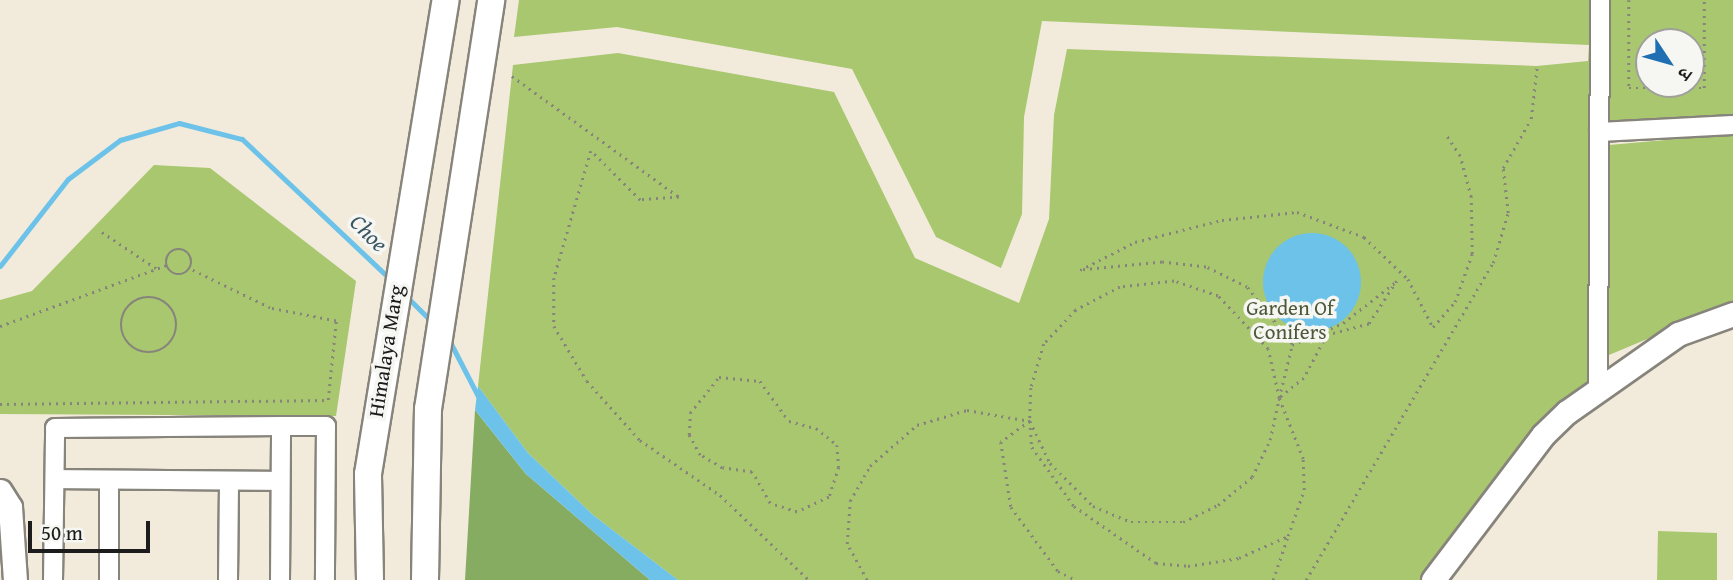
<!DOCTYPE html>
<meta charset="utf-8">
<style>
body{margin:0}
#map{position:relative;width:1733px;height:580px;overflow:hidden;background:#f2ebdb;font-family:"Gentium Book Plus","Noto Serif Devanagari",serif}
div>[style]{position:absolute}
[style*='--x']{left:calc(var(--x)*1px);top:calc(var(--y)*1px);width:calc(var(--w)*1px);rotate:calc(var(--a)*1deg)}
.green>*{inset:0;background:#a8c76f}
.forest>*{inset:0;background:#86ac62}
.water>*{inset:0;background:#6cc2e9}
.round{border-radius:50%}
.stream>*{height:5px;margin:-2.5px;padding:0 2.5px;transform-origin:2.5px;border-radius:2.5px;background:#6cc2e9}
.path>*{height:2.5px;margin-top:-1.25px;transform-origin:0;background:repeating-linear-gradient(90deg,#87847c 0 2px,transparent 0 7px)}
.path>.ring{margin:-1.25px;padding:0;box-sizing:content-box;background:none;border:2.5px solid #87847c;border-radius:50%}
.roads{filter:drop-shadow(2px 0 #87847c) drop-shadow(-2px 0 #87847c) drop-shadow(0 2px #87847c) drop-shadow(0 -2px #87847c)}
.street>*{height:18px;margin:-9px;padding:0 9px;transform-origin:9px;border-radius:9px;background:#fff}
.secondary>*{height:23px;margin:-11.5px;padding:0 11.5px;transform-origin:11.5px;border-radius:11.5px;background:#fff}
.primary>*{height:26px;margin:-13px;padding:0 13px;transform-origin:13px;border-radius:13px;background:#fff}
span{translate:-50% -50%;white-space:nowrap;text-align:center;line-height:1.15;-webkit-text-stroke:7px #f6f6f2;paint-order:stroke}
.park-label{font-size:21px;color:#4d5839}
.street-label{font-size:21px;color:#1c1c1c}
.water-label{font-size:23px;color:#385664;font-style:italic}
.north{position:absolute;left:1635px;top:28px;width:70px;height:70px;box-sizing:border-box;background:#f6f6f2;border:2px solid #9f9f9c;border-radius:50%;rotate:126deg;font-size:19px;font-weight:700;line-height:28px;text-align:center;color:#1c1c1c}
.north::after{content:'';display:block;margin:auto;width:24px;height:32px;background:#1f6fb2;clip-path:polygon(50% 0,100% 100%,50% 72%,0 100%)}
.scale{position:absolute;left:28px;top:521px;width:122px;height:32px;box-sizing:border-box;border:4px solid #1c1c1c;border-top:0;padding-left:9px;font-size:21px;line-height:24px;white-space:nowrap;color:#1c1c1c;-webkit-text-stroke:5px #f6f6f2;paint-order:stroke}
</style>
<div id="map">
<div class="green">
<i style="clip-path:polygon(evenodd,519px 0,1733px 0,1733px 126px,1589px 126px,1589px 390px,1430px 580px,678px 580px,593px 515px,528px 453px,478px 386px,513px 65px,618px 53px,834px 92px,915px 258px,1019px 303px,1049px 219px,1054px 115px,1067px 49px,1537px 66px,1588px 61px,1589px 45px,1042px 21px,1024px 117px,1022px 214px,1001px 268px,936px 237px,852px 69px,617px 27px,514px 37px,519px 0,1649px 42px,1691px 42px,1691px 84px,1649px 84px,1649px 42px)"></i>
<i style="clip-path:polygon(1733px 134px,1733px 303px,1609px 355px,1609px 145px)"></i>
<i style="clip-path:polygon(154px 165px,210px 168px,356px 281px,336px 416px,0 414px,0 300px,32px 291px)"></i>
<i style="clip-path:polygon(1658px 531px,1717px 533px,1717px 580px,1657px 580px)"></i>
</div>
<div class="forest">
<i style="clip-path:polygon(475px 410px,526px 474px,650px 580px,465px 580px)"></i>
</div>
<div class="water">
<i class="round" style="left:1263px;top:233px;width:98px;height:98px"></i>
<i style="clip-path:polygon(478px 386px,528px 453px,593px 515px,678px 580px,650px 580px,526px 474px,475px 410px)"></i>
</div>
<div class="stream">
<i style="--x:0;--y:266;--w:110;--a:-52"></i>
<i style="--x:68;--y:179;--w:65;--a:-36.9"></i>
<i style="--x:120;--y:140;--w:61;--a:-16.1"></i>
<i style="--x:179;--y:123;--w:65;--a:14.3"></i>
<i style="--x:242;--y:139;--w:205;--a:43.4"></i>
<i style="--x:405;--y:295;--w:40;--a:45"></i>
<i style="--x:449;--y:340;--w:68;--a:62.7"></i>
</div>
<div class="path">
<i style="--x:1629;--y:0;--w:88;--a:90"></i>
<i style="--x:1629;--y:88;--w:75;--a:0"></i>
<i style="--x:1704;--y:88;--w:88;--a:-90"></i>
<i style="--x:512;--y:76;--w:206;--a:35.9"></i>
<i style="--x:679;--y:197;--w:39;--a:176"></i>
<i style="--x:640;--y:200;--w:69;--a:-135"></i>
<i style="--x:591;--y:151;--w:132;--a:106.2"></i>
<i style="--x:554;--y:278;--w:48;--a:90"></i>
<i style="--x:554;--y:326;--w:64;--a:59"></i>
<i style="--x:587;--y:381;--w:79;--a:48.1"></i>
<i style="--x:640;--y:440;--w:97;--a:34.5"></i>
<i style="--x:720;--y:495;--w:123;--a:43.7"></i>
<i style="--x:102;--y:232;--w:66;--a:33.9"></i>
<i class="ring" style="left:166px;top:249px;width:23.5px;height:23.5px"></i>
<i class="ring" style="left:121px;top:297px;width:53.5px;height:53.5px"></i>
<i style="--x:0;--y:326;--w:178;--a:-20.1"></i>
<i style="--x:1292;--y:344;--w:73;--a:-128.3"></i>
<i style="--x:1247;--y:287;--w:46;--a:-154"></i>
<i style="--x:1206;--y:267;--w:44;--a:-173.5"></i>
<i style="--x:1162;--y:262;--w:82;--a:174.4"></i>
<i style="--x:1080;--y:270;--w:62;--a:-27"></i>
<i style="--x:1135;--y:242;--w:90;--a:-14.2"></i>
<i style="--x:1222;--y:220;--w:75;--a:-6.1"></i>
<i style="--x:1297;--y:212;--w:72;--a:20.5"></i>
<i style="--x:1364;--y:237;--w:61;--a:43.7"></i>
<i style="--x:1408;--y:279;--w:54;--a:62.5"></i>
<i style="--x:1433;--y:327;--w:33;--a:-49"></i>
<i style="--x:1455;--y:302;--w:51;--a:-70.5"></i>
<i style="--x:1472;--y:254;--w:57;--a:-91"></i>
<i style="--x:1471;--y:197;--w:42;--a:-105"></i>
<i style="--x:1460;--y:156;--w:25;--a:-124"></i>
<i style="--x:719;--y:377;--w:41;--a:5.6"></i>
<i style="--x:760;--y:381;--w:49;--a:54.1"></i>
<i style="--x:789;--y:421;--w:28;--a:15"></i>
<i style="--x:816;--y:428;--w:27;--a:39"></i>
<i style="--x:837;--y:445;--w:22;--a:85"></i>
<i style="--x:839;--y:467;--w:32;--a:108"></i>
<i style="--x:829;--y:497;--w:35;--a:155"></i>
<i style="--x:797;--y:512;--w:28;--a:-162"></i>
<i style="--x:770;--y:503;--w:36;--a:-120"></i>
<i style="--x:752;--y:472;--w:30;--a:-172"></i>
<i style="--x:722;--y:468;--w:26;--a:-149"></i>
<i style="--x:700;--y:455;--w:23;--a:-119"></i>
<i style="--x:689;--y:435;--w:22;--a:-87"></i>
<i style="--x:690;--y:413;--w:46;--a:-51.1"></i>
<i style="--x:0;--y:404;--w:328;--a:-0.7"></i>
<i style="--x:328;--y:400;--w:79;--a:-84.2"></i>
<i style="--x:336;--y:321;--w:67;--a:-168.9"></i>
<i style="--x:270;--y:308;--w:89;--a:-154"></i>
<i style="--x:1030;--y:421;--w:47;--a:64.5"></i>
<i style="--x:1050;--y:463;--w:61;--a:45"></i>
<i style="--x:1093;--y:506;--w:41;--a:22.8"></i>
<i style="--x:1131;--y:522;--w:52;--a:0"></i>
<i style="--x:1183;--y:522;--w:39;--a:-26"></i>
<i style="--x:1218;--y:505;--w:44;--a:-39.5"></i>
<i style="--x:1252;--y:477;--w:41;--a:-64.1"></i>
<i style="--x:1270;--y:440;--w:43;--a:-77.9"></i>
<i style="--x:1279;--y:398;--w:50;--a:-102.7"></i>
<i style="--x:1268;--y:349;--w:73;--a:-133.3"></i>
<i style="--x:1218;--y:296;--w:46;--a:-161.2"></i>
<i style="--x:1174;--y:281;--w:54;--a:173.7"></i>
<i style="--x:1120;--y:287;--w:50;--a:152.4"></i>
<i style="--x:1076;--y:310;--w:47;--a:133.3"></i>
<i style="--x:1044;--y:344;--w:46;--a:106.5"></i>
<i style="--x:1031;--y:388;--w:33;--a:92"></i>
<i style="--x:1030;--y:421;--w:26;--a:86"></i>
<i style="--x:1032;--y:447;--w:72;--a:54.6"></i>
<i style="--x:1074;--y:506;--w:100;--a:34.8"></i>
<i style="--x:1156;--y:563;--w:32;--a:5"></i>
<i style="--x:1188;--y:566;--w:52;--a:-8.9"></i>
<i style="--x:1239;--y:558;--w:54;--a:-24.2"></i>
<i style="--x:1288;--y:536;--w:49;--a:-70.8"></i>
<i style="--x:1304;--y:490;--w:31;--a:-92"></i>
<i style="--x:1303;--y:459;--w:66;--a:-111.5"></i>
<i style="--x:1279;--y:398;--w:55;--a:-76.2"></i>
<i style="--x:1292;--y:345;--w:56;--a:-23.3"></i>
<i style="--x:1343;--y:323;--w:68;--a:-37.9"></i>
<i style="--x:1397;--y:281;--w:51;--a:123.1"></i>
<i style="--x:1369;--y:324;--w:43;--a:165.3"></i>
<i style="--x:1327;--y:335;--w:49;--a:118.1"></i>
<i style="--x:1304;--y:378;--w:32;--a:141"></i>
<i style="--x:1030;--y:421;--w:36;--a:144"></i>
<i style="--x:1001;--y:442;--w:66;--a:81.3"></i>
<i style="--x:1011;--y:507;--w:79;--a:53.7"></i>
<i style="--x:1058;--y:571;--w:20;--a:27"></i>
<i style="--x:867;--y:580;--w:41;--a:-119.1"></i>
<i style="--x:847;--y:544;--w:43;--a:-86"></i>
<i style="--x:850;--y:501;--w:40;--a:-60.3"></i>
<i style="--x:870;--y:466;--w:62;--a:-41.1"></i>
<i style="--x:917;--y:425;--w:52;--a:-16.7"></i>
<i style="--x:967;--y:410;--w:64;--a:9.9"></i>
<i style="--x:1273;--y:580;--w:46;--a:-71.2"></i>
<i style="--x:1306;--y:580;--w:368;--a:-59.5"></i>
<i style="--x:1493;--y:263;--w:52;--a:-73.3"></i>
<i style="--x:1508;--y:213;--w:45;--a:-96.3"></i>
<i style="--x:1503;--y:168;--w:56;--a:-60.3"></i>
<i style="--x:1531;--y:119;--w:53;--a:-83.5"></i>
</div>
<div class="roads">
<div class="street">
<i style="--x:1599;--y:132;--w:134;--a:-3"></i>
<i style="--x:1598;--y:386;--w:386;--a:-89.7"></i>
<i style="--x:56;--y:479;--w:224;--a:0.5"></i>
<i style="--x:53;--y:580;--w:152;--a:-89.2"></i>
<i style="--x:55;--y:428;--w:226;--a:-0.5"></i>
<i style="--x:281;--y:426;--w:45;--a:0"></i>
<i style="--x:326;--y:426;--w:154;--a:90.4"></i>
<i style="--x:109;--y:580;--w:100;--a:-90"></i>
<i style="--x:228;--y:580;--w:99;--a:-89.4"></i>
<i style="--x:280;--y:580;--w:154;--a:-89.6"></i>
</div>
<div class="secondary">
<i style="--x:0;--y:491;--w:19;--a:58"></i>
<i style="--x:10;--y:507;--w:73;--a:86.1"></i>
<i style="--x:1433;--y:580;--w:182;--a:-52.8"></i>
<i style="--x:1543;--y:435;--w:33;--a:-44"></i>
<i style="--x:1567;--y:412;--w:136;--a:-35.1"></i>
<i style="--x:1678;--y:334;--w:59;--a:-20"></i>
</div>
<div class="primary">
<i style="--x:370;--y:580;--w:106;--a:-91.1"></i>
<i style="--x:368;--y:474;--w:480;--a:-80.7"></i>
<i style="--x:425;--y:580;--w:171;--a:-89"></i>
<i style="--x:428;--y:409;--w:414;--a:-81.2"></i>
</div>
</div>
<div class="park-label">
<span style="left:1290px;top:320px">Garden Of<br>Conifers</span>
</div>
<div class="street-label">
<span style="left:386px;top:351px;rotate:-81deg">Himalaya Marg</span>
</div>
<div class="water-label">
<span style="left:369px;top:233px;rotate:45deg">Choe</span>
</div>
<div class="north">उ</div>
<div class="scale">50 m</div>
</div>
